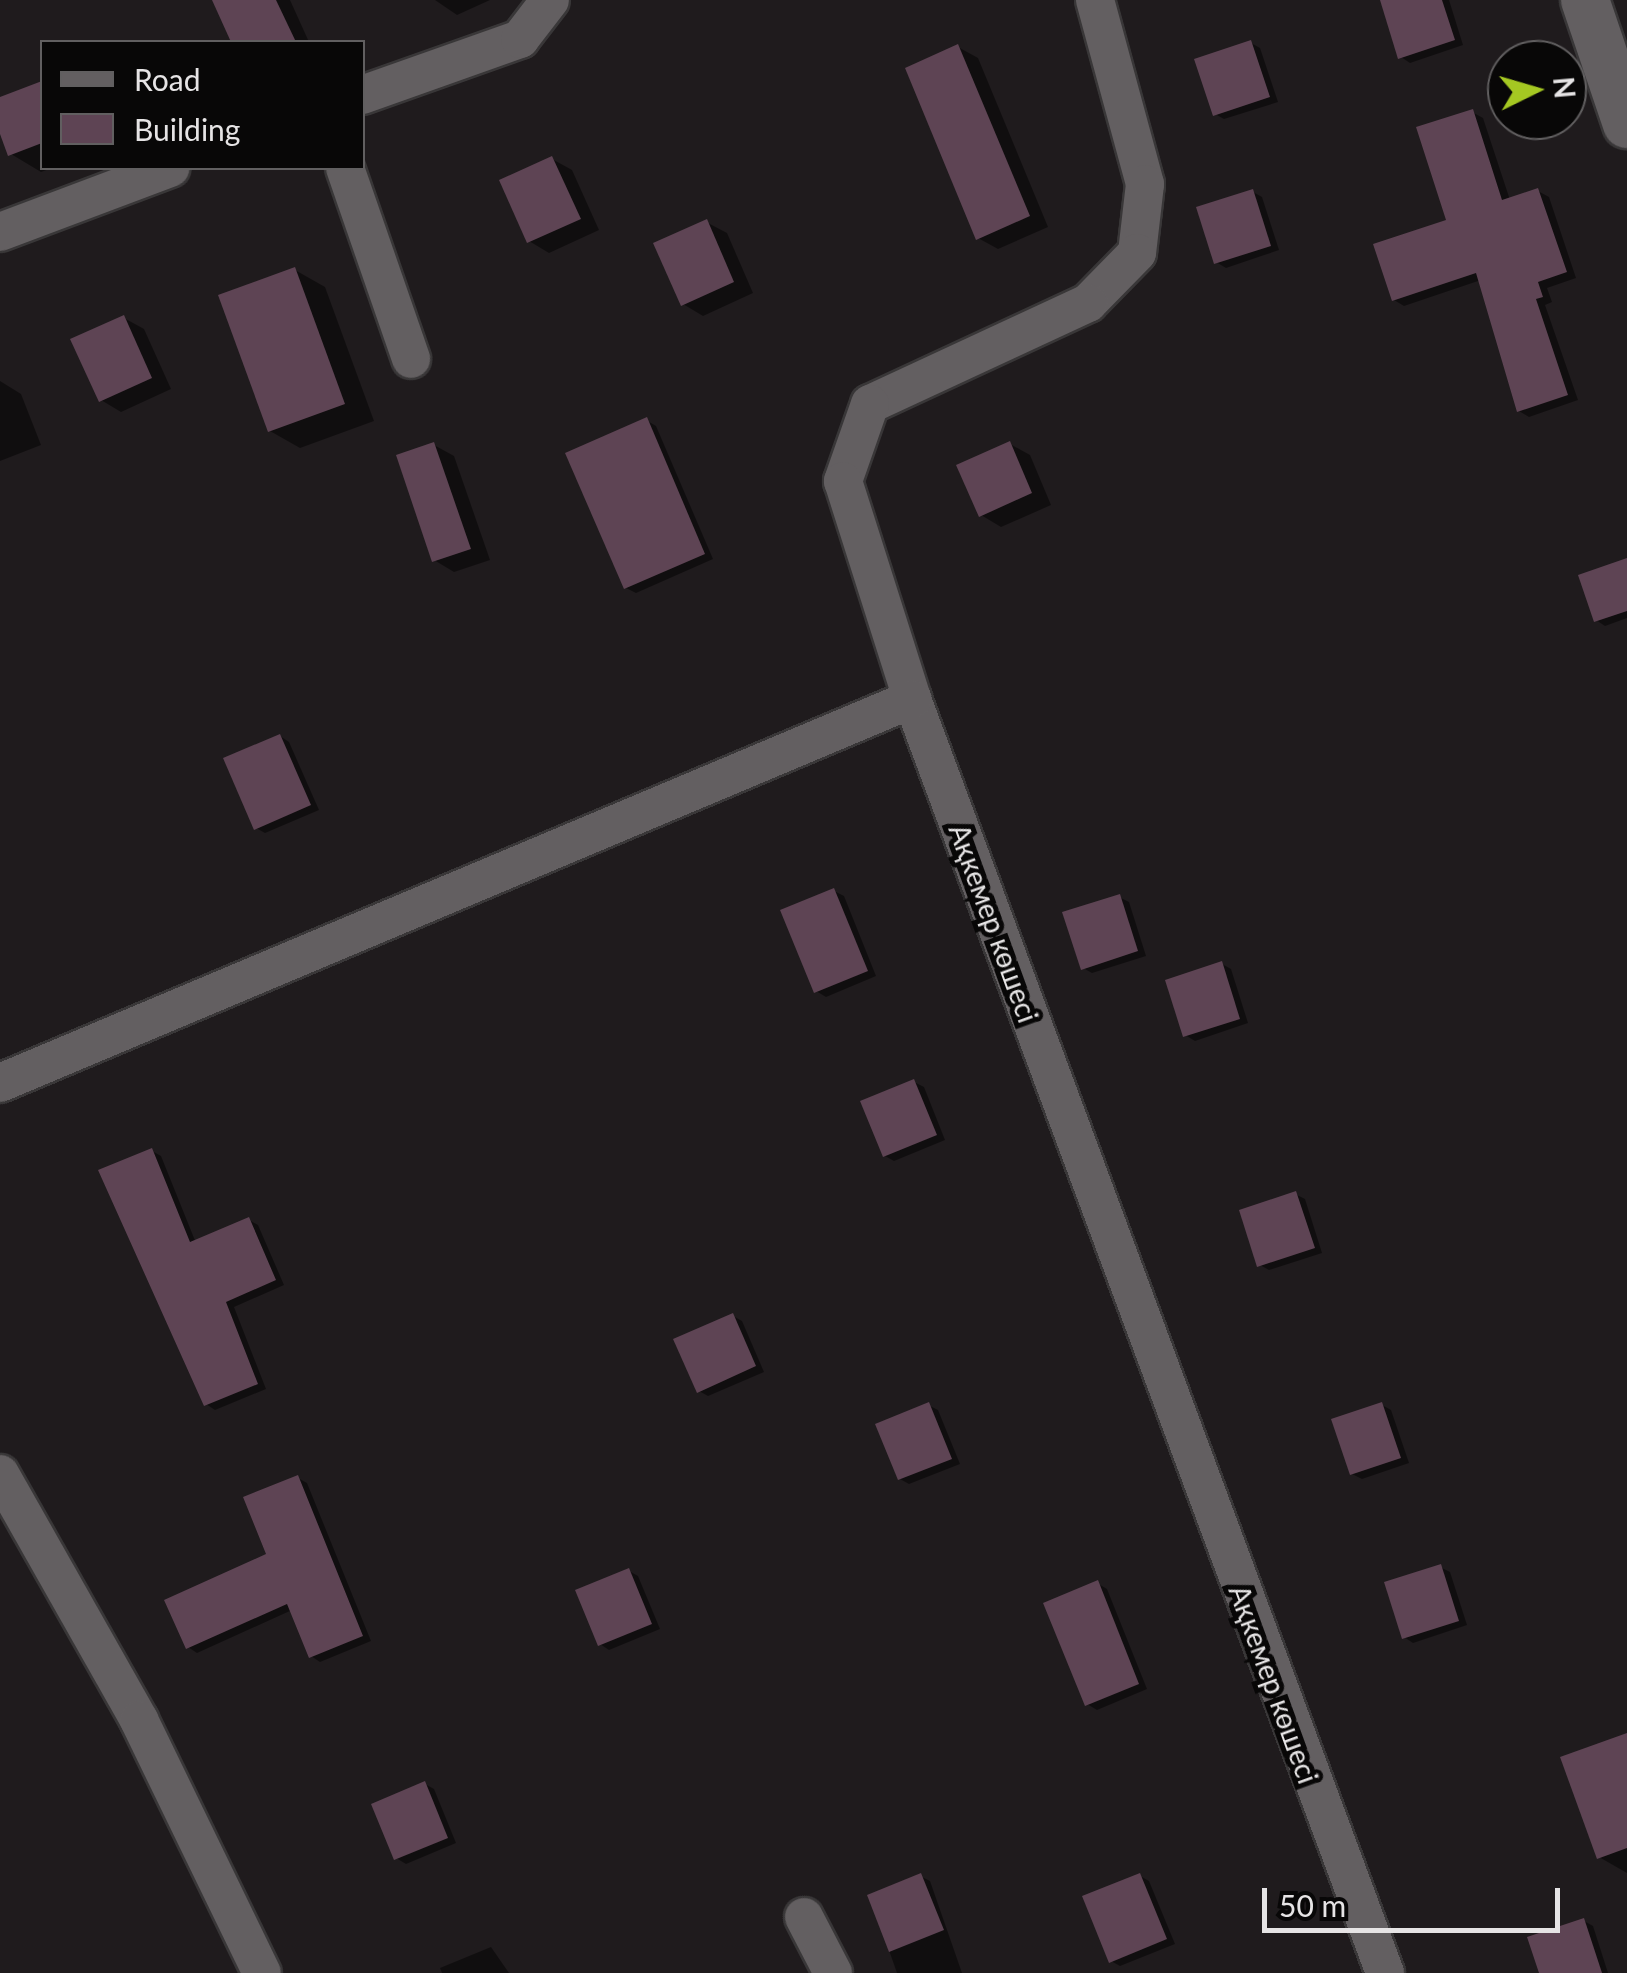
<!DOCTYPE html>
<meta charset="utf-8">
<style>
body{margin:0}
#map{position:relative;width:1627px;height:1973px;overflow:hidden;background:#1f1b1d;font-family:Lato,sans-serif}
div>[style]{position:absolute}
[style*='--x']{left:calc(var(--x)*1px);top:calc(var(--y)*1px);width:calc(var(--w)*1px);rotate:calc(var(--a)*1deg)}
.shadow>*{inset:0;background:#0007}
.building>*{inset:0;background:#5e4454}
.roads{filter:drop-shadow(2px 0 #393738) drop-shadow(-2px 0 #393738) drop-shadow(0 2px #393738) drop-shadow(0 -2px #393738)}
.minor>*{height:38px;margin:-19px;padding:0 19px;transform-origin:19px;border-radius:19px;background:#635f61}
.tertiary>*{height:48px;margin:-24px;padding:0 24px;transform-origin:24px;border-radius:24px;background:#635f61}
span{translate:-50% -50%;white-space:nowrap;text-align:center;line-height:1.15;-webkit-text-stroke:10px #080707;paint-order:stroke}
.street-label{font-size:28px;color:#e6e4e5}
.legend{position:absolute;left:40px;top:40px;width:325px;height:130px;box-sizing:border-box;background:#080707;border:2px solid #615f60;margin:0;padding:12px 18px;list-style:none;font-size:30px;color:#e6e4e5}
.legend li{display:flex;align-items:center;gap:20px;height:50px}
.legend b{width:50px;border:2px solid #615f60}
.north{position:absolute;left:1487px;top:40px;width:100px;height:100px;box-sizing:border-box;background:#080707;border:2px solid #615f60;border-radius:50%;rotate:85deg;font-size:28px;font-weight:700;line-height:40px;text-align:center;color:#e6e4e5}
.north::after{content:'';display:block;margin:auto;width:35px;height:45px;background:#a5c822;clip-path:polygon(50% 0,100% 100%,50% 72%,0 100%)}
.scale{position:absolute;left:1262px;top:1888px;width:298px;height:45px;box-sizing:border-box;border:5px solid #e6e4e5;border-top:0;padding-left:12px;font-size:30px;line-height:35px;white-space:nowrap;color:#e6e4e5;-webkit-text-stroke:8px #080707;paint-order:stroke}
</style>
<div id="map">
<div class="shadow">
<i style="clip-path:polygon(230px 0,290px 0,309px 42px,234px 42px,217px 6px)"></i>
<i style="clip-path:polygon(435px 0,490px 0,457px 15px)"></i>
<i style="clip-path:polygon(1394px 0,1449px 0,1463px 45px,1410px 63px,1401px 57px)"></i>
<i style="clip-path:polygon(1251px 43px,1260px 48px,1278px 102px,1224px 119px,1215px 114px)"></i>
<i style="clip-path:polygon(958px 47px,978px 58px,1048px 227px,998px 249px,978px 238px)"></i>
<i style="clip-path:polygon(42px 83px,42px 168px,52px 168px,41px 172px,11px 154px,0 127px,0 99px)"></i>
<i style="clip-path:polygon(1472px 112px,1483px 118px,1510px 200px,1538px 191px,1549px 197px,1576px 278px,1547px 288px,1552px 302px,1545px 305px,1578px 400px,1529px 417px,1519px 411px,1481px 280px,1404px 306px,1394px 300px,1449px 221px)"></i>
<i style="clip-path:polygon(552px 159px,572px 170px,599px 230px,549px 253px,529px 241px)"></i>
<i style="clip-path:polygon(1253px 192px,1262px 197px,1279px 250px,1226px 268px,1216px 262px)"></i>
<i style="clip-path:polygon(706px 222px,727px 233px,753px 293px,703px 316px,683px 304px)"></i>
<i style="clip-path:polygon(295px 270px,325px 287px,374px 421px,300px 448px,270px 431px)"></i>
<i style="clip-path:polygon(124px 318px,144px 329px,171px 389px,121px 412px,101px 400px)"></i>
<i style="clip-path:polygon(0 381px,21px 394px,41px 445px,0 461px)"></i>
<i style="clip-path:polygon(646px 420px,656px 426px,713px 559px,636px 593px,626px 588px)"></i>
<i style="clip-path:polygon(1010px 444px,1030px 455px,1051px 505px,1001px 527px,981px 515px)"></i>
<i style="clip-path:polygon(434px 445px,454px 456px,490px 560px,454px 572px,434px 560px)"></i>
<i style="clip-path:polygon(1627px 560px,1627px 618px,1605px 626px,1596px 620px)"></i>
<i style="clip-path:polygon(280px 736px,289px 742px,319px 810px,265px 833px,256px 828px)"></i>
<i style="clip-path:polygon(834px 891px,844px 896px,876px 976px,826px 997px,816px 991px)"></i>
<i style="clip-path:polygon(1119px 897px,1129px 902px,1146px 956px,1092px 973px,1083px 968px)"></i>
<i style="clip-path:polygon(1222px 964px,1231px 969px,1248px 1023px,1195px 1041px,1185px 1035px)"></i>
<i style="clip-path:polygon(914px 1082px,924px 1087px,945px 1140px,894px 1161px,885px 1156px)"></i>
<i style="clip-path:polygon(152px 1151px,161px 1156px,196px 1243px,249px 1220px,258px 1225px,284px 1285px,234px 1307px,266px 1389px,215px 1410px,206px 1404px)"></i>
<i style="clip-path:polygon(1295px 1194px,1305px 1199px,1322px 1253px,1269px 1270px,1260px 1265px)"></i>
<i style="clip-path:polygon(733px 1316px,742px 1321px,764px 1372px,708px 1396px,699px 1391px)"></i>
<i style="clip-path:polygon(928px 1405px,938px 1410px,960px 1464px,909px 1484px,900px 1479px)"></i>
<i style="clip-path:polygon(1382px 1405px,1391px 1410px,1409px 1463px,1362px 1479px,1352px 1474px)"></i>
<i style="clip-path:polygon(298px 1478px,307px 1483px,371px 1641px,320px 1662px,311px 1656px,292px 1610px,197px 1653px,188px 1647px,269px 1555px)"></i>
<i style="clip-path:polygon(1440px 1567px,1450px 1572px,1467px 1625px,1413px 1643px,1404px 1637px)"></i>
<i style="clip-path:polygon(629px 1571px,638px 1576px,660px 1629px,609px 1650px,600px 1644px)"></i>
<i style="clip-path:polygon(1097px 1583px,1107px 1589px,1147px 1689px,1097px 1710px,1087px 1704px)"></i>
<i style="clip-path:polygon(1627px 1736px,1627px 1873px,1599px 1857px)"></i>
<i style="clip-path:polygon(425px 1784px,434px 1789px,456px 1843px,406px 1864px,396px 1858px)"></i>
<i style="clip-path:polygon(920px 1876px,930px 1881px,962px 1973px,897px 1973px,870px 1896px)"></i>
<i style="clip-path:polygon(1140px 1876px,1149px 1881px,1175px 1944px,1120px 1966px,1111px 1961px)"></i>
<i style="clip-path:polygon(1584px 1921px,1593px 1926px,1608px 1973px,1542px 1973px)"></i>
<i style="clip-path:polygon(491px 1947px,509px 1973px,442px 1973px,440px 1968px)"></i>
</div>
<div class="building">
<i style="clip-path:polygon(212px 0,276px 0,296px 42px,231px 42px)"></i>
<i style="clip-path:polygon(1380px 0,1442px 0,1455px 40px,1398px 59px)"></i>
<i style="clip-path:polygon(1251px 40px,1270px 97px,1213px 116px,1194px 59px)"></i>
<i style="clip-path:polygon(958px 44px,1030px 216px,976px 240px,905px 68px)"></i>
<i style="clip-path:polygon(42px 81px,42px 143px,8px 156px,0 134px,0 97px)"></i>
<i style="clip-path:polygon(1473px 109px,1502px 200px,1538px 188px,1567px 272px,1538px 282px,1543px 297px,1536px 299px,1568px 395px,1517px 412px,1476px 273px,1392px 301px,1373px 244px,1446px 220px,1416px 127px)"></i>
<i style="clip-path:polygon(552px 156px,581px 219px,527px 243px,499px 180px)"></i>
<i style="clip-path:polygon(1253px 189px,1271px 246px,1214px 264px,1196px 207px)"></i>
<i style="clip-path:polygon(707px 219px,734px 282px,681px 306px,653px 243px)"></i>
<i style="clip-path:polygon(295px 267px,345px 404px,268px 432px,218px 295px)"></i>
<i style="clip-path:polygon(124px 315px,152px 378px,99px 402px,70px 339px)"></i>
<i style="clip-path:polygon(647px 417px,705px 554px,624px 589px,565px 453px)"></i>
<i style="clip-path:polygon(1010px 441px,1032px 493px,979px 517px,956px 465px)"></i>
<i style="clip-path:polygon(434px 442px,471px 549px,432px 562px,396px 455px)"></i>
<i style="clip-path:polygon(1627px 558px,1627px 611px,1594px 622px,1578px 575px)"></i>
<i style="clip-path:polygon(280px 734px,311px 805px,254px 830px,223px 758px)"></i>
<i style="clip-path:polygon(834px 888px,868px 971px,814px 993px,780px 910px)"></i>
<i style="clip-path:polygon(1120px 894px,1138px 951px,1081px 970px,1062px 912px)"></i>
<i style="clip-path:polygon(1222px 961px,1240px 1019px,1183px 1037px,1165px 980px)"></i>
<i style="clip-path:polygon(914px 1079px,937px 1135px,883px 1157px,860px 1101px)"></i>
<i style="clip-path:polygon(152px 1148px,190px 1242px,249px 1217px,276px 1280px,226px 1302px,258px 1384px,204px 1406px,98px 1170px)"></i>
<i style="clip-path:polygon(1296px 1191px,1315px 1248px,1257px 1267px,1239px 1210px)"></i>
<i style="clip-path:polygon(733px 1313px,756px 1366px,697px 1393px,673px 1339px)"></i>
<i style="clip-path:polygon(929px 1402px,952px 1459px,898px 1480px,875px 1424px)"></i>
<i style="clip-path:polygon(1382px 1402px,1401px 1458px,1350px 1475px,1331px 1419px)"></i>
<i style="clip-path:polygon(298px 1475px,363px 1636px,309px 1658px,287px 1604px,186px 1649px,164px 1600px,266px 1554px,243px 1497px)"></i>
<i style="clip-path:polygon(1441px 1564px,1459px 1621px,1402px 1639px,1384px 1582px)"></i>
<i style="clip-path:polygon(629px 1568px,652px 1624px,598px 1646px,575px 1590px)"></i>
<i style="clip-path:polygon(1098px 1580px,1139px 1684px,1085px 1706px,1043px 1603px)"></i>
<i style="clip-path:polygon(1627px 1733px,1627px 1848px,1597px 1859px,1560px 1757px)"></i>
<i style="clip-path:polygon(425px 1781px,448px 1838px,394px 1860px,371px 1804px)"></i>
<i style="clip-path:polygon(921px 1873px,944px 1930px,889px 1952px,867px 1895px)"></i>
<i style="clip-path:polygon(1140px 1873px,1167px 1939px,1109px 1963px,1082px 1896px)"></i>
<i style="clip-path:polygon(1584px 1918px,1602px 1973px,1539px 1973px,1527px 1937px)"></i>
</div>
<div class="roads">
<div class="minor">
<i style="--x:1095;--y:0;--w:191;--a:74.8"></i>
<i style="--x:1145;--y:184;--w:69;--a:96.6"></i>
<i style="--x:1137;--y:253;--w:70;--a:134.4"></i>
<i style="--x:1088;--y:303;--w:240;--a:155.1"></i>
<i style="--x:870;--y:404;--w:82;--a:109.3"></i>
<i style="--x:843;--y:481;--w:229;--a:72.4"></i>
<i style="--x:912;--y:699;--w:1359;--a:69.63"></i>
<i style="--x:362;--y:95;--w:168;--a:-19.5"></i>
<i style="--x:520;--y:39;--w:49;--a:-52.4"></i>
<i style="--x:345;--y:168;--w:202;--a:70.9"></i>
<i style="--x:0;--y:232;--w:182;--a:-20.6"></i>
<i style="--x:0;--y:1083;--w:990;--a:-22.83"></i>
<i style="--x:0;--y:1474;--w:283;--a:60.5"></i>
<i style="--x:139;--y:1720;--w:281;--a:64.1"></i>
<i style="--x:804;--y:1917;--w:63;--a:62.6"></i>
</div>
<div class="tertiary">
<i style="--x:1585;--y:0;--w:131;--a:71.3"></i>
</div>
</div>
<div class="street-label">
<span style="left:994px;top:923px;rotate:70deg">Ақкемер көшесі</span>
<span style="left:1274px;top:1684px;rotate:70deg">Ақкемер көшесі</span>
</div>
<ul class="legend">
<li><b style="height:12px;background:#635f61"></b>Road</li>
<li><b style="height:28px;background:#5e4454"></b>Building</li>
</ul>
<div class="north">N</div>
<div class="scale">50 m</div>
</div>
